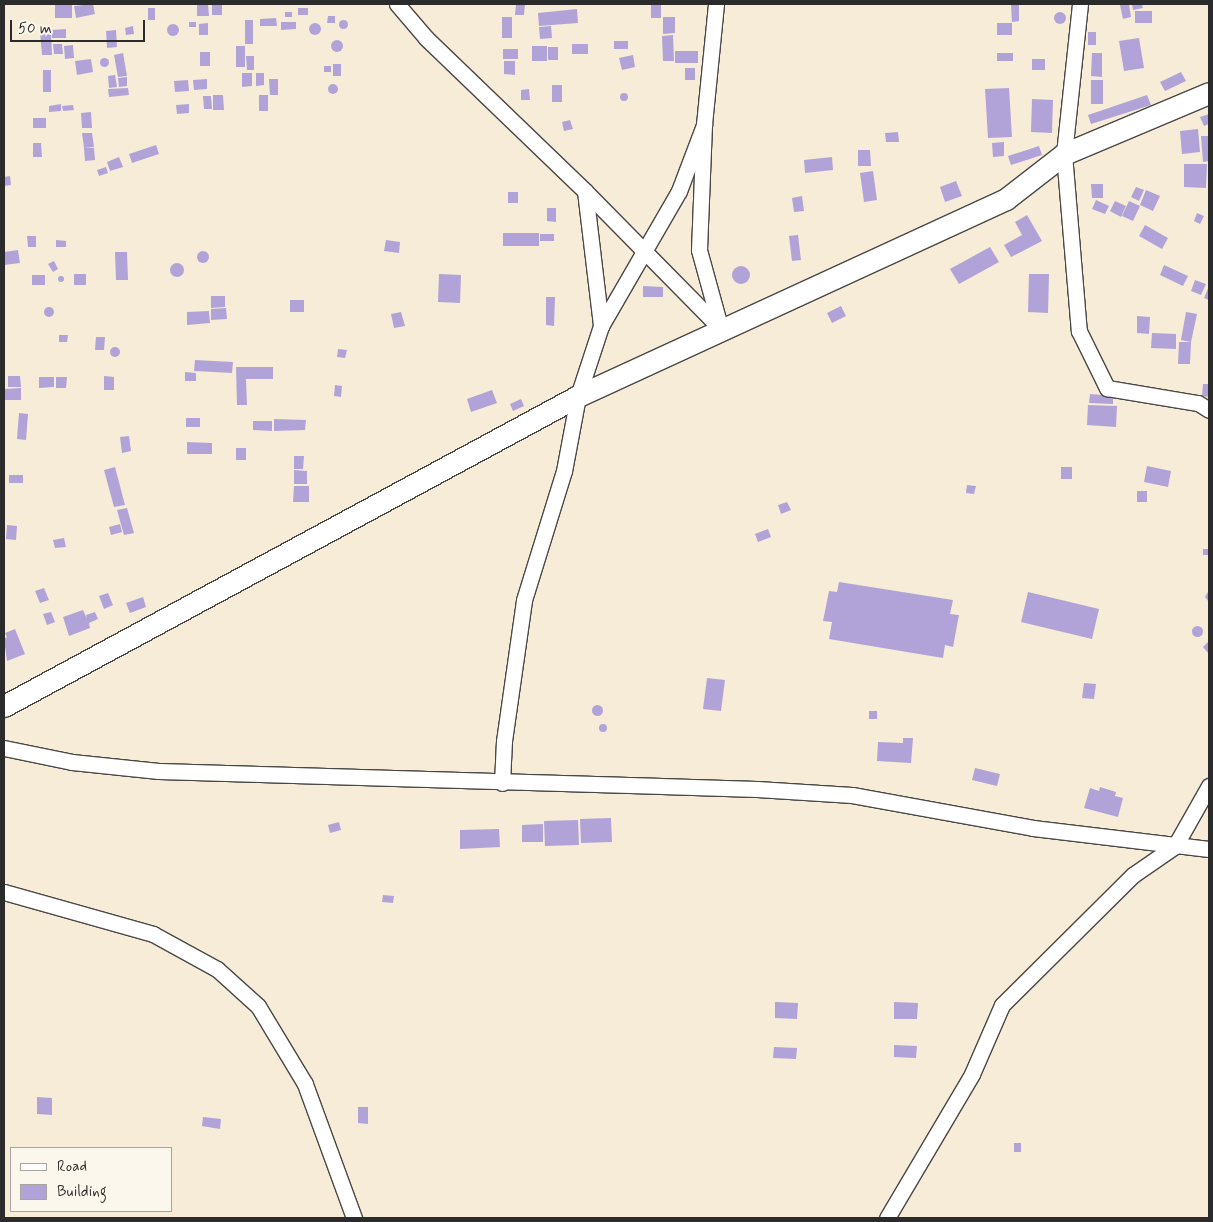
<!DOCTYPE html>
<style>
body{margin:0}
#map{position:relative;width:1213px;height:1222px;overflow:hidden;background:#f7ecd7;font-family:Mynerve,sans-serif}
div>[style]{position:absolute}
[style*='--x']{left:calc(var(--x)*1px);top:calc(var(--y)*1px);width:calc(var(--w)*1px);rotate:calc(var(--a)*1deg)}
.building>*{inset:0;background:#b1a3d8}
.round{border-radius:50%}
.roads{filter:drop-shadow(1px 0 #4a4845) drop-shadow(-1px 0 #4a4845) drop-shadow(0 1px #4a4845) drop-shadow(0 -1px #4a4845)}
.street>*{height:15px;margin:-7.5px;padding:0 7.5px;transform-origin:7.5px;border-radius:7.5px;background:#fff}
.secondary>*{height:21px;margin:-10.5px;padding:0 10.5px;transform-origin:10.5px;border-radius:10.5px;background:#fff}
span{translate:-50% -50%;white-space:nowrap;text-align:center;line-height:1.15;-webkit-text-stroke:5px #fbf7ec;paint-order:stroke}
.frame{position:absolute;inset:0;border:5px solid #2b2b2b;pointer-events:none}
.legend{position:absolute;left:10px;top:1147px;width:162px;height:65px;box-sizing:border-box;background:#fbf7ec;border:1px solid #a8a59f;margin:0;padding:6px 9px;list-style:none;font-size:15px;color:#2b2b2b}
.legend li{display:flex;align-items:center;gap:10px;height:25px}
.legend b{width:25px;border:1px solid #a8a59f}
.scale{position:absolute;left:10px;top:20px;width:135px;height:22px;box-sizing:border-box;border:2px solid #2b2b2b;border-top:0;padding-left:6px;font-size:15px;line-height:18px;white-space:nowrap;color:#2b2b2b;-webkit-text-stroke:4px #fbf7ec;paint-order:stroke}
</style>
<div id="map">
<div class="building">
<i style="clip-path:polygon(55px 4px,72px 4px,72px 18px,55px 18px)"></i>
<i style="clip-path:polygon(93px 4px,95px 14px,76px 18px,74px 6px)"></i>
<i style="clip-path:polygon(197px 4px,208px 4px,209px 16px,197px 16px)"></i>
<i style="clip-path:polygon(212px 4px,222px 4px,222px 15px,212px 15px)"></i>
<i style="clip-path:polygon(516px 4px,525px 4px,524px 15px,515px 15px)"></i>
<i style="clip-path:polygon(651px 4px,661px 4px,661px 18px,651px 18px)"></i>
<i style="clip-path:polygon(1129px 4px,1131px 17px,1123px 19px,1120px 5px)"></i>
<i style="clip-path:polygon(1132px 4px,1142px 4px,1143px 8px,1133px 10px)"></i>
<i style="clip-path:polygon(1011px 5px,1019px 5px,1019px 21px,1012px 22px)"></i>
<i style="clip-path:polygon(148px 8px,155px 8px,155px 20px,148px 20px)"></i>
<i style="clip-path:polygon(298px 8px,308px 8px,308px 15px,298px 15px)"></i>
<i style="clip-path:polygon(577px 9px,578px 23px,539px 26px,538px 13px)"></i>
<i style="clip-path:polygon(1135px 11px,1152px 11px,1152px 23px,1135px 23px)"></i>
<i class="round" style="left:1054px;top:12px;width:12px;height:12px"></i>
<i style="clip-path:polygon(285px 12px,292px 12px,292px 17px,285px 17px)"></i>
<i style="clip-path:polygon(328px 16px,335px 16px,335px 23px,327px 23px)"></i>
<i style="clip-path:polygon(502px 17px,512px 17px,512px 38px,502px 38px)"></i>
<i style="clip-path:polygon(663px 17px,675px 17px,675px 33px,663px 34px)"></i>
<i style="clip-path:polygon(276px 18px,277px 26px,260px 26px,260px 19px)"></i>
<i class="round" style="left:338.5px;top:19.5px;width:9px;height:9px"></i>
<i style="clip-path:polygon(245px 20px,253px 20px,253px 44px,245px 44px)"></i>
<i style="clip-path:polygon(189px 22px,196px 22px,196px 27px,189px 27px)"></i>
<i style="clip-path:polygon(281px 22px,296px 22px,296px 29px,281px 30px)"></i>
<i style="clip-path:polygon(208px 23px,208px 35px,199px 35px,199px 24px)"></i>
<i style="clip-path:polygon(997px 23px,1012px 23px,1012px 35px,997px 35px)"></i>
<i class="round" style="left:309px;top:23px;width:12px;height:12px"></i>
<i class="round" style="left:167px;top:24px;width:12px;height:12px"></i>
<i style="clip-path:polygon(133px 26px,134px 34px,126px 35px,125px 28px)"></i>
<i style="clip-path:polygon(551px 26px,552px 38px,540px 39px,539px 27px)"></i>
<i style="clip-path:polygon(66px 29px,66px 38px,52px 38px,52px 30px)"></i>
<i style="clip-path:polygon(116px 30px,117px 47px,107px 48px,106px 31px)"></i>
<i style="clip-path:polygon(40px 32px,51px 32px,52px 55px,42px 55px)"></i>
<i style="clip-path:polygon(1088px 32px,1096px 32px,1096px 45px,1088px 45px)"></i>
<i style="clip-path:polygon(673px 35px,674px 61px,663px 61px,662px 36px)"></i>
<i style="clip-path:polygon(1139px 38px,1144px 68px,1124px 71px,1119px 41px)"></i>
<i class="round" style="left:331px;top:40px;width:12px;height:12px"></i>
<i style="clip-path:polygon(614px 41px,628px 41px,628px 49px,614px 49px)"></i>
<i style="clip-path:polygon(53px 44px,62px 44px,63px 54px,54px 54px)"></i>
<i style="clip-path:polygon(572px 44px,588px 44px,588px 54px,572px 54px)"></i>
<i style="clip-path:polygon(73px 45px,74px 58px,65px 59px,64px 46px)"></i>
<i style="clip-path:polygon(236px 46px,245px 46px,245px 67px,236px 67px)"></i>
<i style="clip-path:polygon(532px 46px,547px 46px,547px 61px,532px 61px)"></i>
<i style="clip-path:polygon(548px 47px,558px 47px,558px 60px,548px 60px)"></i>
<i style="clip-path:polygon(503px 49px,518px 49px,518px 59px,503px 59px)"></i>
<i style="clip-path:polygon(675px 51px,698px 51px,698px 63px,675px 63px)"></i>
<i style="clip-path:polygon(200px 52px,210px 52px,210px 66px,200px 66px)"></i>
<i style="clip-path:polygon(123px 53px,127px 76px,118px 77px,114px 55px)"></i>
<i style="clip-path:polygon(997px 53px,1013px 53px,1013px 61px,997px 61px)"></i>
<i style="clip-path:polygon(1092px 53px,1102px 53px,1102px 77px,1091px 76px)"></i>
<i style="clip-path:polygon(633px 55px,635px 67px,622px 70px,619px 58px)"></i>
<i style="clip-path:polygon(246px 56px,254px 56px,254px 70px,247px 70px)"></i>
<i class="round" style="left:99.5px;top:57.5px;width:9px;height:9px"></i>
<i style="clip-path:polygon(91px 59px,93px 72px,77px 75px,75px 61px)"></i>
<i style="clip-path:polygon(1032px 59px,1045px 59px,1045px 70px,1032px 70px)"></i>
<i style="clip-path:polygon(504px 61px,515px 61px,515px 75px,504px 74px)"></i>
<i style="clip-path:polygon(333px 64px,341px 64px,341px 76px,333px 76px)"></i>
<i style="clip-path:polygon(324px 66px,331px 66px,331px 72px,324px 72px)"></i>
<i style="clip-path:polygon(685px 68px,695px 68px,695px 80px,685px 80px)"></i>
<i style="clip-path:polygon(43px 70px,51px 70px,51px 92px,43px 92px)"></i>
<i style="clip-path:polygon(1181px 72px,1186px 81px,1165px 91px,1160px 82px)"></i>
<i style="clip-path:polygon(242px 73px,252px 73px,252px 86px,242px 87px)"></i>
<i style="clip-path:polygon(256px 73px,264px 73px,264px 85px,256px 86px)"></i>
<i style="clip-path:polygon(115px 75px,117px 87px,109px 88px,108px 76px)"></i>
<i style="clip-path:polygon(127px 77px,127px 86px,119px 87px,118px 78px)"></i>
<i style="clip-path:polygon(207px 79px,207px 89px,194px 90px,193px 80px)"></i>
<i style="clip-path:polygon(269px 79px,278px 79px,278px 95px,270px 95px)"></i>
<i style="clip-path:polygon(188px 80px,189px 91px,175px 92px,174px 81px)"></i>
<i style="clip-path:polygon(1091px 80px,1103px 80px,1103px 104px,1091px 104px)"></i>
<i class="round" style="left:328px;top:84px;width:10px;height:10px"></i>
<i style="clip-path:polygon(552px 85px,562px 85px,562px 102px,552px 102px)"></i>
<i style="clip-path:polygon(128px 88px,129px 95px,109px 97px,108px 89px)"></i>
<i style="clip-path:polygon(1009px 88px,1012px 137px,988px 138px,985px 89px)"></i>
<i style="clip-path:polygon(529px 89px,530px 100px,521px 100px,521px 90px)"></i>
<i class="round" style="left:620px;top:93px;width:8px;height:8px"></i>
<i style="clip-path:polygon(213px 95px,223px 95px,224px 110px,213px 110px)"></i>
<i style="clip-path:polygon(259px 95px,268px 95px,268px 111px,259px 111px)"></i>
<i style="clip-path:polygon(1147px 95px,1151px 105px,1091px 124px,1088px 115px)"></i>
<i style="clip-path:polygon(203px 96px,211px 96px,212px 109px,204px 109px)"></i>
<i style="clip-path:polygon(1032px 99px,1053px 100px,1052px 133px,1031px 132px)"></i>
<i style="clip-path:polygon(61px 104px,61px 111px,49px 112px,49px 106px)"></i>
<i style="clip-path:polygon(189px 104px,189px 113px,177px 114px,176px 105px)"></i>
<i style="clip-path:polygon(73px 105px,74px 110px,63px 111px,62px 106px)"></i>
<i style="clip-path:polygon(91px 112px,92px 128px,82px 128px,81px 113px)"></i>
<i style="clip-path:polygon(1209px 114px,1209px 124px,1204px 126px,1200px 117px)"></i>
<i style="clip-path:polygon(33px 118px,46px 118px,46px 128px,33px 128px)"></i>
<i style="clip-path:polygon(570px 120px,573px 129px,564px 131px,562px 122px)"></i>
<i style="clip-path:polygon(1198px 129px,1200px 152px,1182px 154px,1180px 131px)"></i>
<i style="clip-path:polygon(898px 132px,899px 142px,886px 142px,885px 133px)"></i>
<i style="clip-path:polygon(82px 133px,92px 133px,94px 147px,84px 148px)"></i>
<i style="clip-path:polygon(1201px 136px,1209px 136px,1209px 161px,1203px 162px)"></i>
<i style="clip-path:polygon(1004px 142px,1004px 156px,993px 157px,992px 143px)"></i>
<i style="clip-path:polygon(33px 143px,41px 143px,42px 157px,33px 157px)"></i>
<i style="clip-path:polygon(156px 145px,159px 154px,132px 163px,129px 154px)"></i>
<i style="clip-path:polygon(1039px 146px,1042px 155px,1011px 165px,1008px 156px)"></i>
<i style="clip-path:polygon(84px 148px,94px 148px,95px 160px,85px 161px)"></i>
<i style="clip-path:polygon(858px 150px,870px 150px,871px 166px,858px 166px)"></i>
<i style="clip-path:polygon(119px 157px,123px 167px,110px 171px,107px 162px)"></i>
<i style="clip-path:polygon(832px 157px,833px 170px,805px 173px,804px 160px)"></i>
<i style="clip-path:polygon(1184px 164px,1207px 164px,1206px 188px,1184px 187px)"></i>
<i style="clip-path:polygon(106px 167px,108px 173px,99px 176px,97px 170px)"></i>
<i style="clip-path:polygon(873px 171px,877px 200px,864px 202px,860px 173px)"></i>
<i style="clip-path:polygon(10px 176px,11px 185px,4px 186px,4px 177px)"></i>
<i style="clip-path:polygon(956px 181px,962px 196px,945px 202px,940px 187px)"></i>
<i style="clip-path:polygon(1091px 184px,1103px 184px,1103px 198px,1092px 198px)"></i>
<i style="clip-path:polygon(1136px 187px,1144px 190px,1139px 201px,1131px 197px)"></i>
<i style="clip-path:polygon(1146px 190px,1160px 196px,1153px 211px,1140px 205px)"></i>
<i style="clip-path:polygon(508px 192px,518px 192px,518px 203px,508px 203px)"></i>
<i style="clip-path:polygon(802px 196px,804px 211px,794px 212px,792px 198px)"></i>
<i style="clip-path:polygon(1096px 200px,1109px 206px,1105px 214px,1092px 209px)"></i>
<i style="clip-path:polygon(1115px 201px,1126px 206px,1121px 217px,1110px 211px)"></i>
<i style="clip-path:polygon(1129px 201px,1140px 206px,1133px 221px,1122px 216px)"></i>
<i style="clip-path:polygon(547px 208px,556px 208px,556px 222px,547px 221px)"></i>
<i style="clip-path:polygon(1197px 213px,1204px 216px,1200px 224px,1194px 221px)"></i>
<i style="clip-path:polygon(1027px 215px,1042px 241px,1011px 257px,1004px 245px,1022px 235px,1015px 222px)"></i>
<i style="clip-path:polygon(1145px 225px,1168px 238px,1162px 249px,1139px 236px)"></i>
<i style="clip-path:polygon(503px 233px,539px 233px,539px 246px,503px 246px)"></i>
<i style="clip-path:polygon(540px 234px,554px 234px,554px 241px,540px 241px)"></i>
<i style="clip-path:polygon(798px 235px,801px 260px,792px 261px,789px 236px)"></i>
<i style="clip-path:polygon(27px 236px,36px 236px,36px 247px,28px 247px)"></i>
<i style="clip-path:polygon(56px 240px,66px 241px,66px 247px,56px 247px)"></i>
<i style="clip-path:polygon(386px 240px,400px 242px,399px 253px,384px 251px)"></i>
<i style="clip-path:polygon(990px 247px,999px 262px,959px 284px,950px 269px)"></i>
<i style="clip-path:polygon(18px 250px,20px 263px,4px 265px,4px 252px)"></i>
<i class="round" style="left:197px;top:251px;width:12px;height:12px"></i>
<i style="clip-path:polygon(115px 252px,127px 252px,128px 280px,116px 280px)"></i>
<i style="clip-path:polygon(54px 261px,58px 269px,53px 272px,48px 264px)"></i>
<i class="round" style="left:170px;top:263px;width:14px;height:14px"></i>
<i style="clip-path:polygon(1164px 265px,1188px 276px,1183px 286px,1160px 275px)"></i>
<i class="round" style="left:732px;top:266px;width:18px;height:18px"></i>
<i style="clip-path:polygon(74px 274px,86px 274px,86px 285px,74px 285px)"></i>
<i style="clip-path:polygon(439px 274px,461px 275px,460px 303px,438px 302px)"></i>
<i style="clip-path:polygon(1029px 274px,1049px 274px,1048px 313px,1028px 312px)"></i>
<i style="clip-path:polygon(32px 275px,45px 275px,45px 285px,32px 285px)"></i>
<i class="round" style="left:58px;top:276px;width:6px;height:6px"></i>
<i style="clip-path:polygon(1195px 280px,1206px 284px,1201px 295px,1191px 291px)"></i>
<i style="clip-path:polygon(643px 286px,663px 287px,663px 297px,643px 297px)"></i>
<i style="clip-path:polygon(1209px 286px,1209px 300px,1204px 298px)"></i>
<i style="clip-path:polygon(211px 296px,225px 296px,225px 307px,211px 308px)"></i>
<i style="clip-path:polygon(546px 297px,555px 297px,554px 326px,546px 325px)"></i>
<i style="clip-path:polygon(290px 300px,304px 300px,304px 312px,290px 312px)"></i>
<i style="clip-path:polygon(841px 306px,846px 316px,832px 323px,827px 313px)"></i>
<i class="round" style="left:44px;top:307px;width:10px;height:10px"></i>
<i style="clip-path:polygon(226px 308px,227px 319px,211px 320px,211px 309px)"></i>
<i style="clip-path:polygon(209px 311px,210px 323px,187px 325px,187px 312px)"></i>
<i style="clip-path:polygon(401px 312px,405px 326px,394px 328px,391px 314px)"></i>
<i style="clip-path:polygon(1186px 312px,1197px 314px,1191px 342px,1181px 340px)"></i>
<i style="clip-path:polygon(1137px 316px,1150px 317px,1149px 334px,1137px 333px)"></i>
<i style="clip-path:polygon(1152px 333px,1176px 334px,1176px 349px,1151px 348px)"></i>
<i style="clip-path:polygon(59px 335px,68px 335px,67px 342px,59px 342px)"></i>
<i style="clip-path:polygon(96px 337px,105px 337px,104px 350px,95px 350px)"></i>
<i style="clip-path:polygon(1179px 342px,1191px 342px,1190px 364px,1178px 364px)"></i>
<i class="round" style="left:110px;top:347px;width:10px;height:10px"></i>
<i style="clip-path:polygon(338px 349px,347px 350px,345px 358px,337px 357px)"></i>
<i style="clip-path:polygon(195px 360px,233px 362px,232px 373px,194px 371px)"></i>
<i style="clip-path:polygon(236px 367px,273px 367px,273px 379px,246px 379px,247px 405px,237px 405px)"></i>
<i style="clip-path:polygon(185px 372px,196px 373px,196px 381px,185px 381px)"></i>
<i style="clip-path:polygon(8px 376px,20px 376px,21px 387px,8px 387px)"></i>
<i style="clip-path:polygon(104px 376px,114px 377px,114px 390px,104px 390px)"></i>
<i style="clip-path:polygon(39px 377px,54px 377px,54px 387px,39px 388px)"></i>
<i style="clip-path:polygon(56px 377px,67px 377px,66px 388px,56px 388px)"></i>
<i style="clip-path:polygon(1203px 384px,1209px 384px,1209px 397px,1202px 396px)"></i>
<i style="clip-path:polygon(335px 385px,342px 386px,341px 397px,334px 396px)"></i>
<i style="clip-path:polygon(21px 388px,21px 400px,4px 400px,4px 389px)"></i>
<i style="clip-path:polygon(492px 390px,497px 403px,471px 412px,467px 399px)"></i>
<i style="clip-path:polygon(1090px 394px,1113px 396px,1113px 404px,1089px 403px)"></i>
<i style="clip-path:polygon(521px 399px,524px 406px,513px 411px,510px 404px)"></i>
<i style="clip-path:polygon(1088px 405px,1117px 406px,1116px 427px,1087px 425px)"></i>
<i style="clip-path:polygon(19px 413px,28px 414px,26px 440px,17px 439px)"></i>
<i style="clip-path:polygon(186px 418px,200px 418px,200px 427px,186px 427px)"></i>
<i style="clip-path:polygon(274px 419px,306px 420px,305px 430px,274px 431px)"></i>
<i style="clip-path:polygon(253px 421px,272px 421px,272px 431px,253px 430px)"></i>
<i style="clip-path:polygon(129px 436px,131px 451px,122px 453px,120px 437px)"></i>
<i style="clip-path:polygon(187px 442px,212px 443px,212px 454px,187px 454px)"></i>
<i style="clip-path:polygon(236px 448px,246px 448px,246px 460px,236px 460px)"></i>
<i style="clip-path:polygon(294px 456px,304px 456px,303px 469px,294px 469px)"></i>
<i style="clip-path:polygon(1147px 466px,1171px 471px,1168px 487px,1144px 482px)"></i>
<i style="clip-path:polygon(115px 467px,125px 505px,114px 507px,104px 470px)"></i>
<i style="clip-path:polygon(1061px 467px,1072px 467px,1072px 479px,1061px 479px)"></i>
<i style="clip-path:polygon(294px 470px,307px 471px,307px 484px,294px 484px)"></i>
<i style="clip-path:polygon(9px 475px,23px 475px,23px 483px,9px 483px)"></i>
<i style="clip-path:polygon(967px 485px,976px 486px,974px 494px,966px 493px)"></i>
<i style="clip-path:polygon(294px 486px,309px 486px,309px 502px,293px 502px)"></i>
<i style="clip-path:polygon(1137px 491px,1147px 491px,1147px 502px,1137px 502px)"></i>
<i style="clip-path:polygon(787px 502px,791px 510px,781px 514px,778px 505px)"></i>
<i style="clip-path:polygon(127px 508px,134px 533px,124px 535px,117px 510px)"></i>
<i style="clip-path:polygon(120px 524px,122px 532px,111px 535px,109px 527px)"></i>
<i style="clip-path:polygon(7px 525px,17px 526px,16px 540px,6px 539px)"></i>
<i style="clip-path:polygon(768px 529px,771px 537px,758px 542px,755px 534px)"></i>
<i style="clip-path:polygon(64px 538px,66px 547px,55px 548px,53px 540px)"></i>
<i style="clip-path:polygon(1203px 549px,1209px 549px,1209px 555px,1203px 555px)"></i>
<i style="clip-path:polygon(839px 582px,953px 600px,950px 614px,959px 615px,953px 647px,945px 645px,943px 658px,829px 639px,832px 622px,823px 621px,829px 591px,837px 592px)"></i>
<i style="clip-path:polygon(44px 588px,49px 600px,40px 603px,35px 591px)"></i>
<i style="clip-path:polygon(1209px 590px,1209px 602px,1205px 597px)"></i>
<i style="clip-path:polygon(1028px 592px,1099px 609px,1092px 639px,1021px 622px)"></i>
<i style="clip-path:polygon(108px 593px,113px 605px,104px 609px,99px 596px)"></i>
<i style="clip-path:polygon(143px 597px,146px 607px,130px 613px,126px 603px)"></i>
<i style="clip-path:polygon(83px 610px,87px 619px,86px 615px,95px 612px,98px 619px,89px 623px,90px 628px,69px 636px,63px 617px)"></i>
<i style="clip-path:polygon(51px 612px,55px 622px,47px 625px,43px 614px)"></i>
<i class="round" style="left:1191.5px;top:625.5px;width:11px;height:11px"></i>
<i style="clip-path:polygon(15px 629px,25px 654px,7px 661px,4px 639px,7px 637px,5px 633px)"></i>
<i style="clip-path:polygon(1209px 641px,1209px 654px,1203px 647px)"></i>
<i style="clip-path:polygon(707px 678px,725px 680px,721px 711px,703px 709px)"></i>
<i style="clip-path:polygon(1084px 683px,1096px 684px,1094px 699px,1082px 698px)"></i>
<i class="round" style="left:591.5px;top:704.5px;width:11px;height:11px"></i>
<i style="clip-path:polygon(869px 711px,877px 711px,877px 719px,869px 719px)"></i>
<i class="round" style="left:599px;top:724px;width:8px;height:8px"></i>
<i style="clip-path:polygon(903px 738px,913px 738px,911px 763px,877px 761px,878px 742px,903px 743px)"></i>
<i style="clip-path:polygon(975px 768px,1000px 774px,997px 786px,972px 780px)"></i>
<i style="clip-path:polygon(1100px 787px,1116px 792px,1115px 796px,1123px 798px,1118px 817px,1084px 808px,1090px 788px,1099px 791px)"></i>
<i style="clip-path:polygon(611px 818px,612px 842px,581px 843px,580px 819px)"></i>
<i style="clip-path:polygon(578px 820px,579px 845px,545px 846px,544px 821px)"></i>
<i style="clip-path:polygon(339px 822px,341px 830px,330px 833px,328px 825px)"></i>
<i style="clip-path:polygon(543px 824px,543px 842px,522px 842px,522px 825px)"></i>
<i style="clip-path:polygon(499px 829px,500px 847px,460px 849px,460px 830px)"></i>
<i style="clip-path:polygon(383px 895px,394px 896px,393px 903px,382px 902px)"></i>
<i style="clip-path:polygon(775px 1002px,798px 1003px,797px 1019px,775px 1018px)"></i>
<i style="clip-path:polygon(894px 1002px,918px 1003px,917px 1019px,894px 1019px)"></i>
<i style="clip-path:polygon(894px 1045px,917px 1046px,916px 1058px,894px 1057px)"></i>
<i style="clip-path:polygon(774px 1047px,797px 1048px,796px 1059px,773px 1058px)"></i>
<i style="clip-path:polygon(37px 1097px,52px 1098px,52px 1115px,37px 1114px)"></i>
<i style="clip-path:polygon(358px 1107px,368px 1107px,368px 1124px,358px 1123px)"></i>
<i style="clip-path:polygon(203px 1117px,221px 1119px,220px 1129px,202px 1126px)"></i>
<i style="clip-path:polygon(1014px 1143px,1021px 1143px,1021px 1152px,1014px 1152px)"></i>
</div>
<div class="roads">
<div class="street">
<i style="--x:397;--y:4;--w:45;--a:49.5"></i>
<i style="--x:426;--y:38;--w:221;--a:43.9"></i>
<i style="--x:585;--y:191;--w:192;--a:45.4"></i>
<i style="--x:716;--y:4;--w:122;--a:95.7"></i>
<i style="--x:704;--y:125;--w:125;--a:92.3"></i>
<i style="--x:699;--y:250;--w:79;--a:74.6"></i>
<i style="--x:1080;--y:4;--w:151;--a:96.1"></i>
<i style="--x:1064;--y:154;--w:178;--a:85.2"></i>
<i style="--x:1079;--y:331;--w:64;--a:63.8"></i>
<i style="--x:1107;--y:388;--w:92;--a:9.4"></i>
<i style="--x:1198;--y:403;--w:13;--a:32"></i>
<i style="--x:585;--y:191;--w:136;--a:83.2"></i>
<i style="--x:4;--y:748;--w:69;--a:11.6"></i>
<i style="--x:72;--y:762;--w:87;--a:5.9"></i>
<i style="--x:159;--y:771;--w:598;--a:1.72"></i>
<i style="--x:757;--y:789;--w:95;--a:3.6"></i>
<i style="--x:852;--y:795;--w:184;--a:10.3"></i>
<i style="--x:1033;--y:828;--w:177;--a:6.8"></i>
<i style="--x:502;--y:783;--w:42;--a:-87.3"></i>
<i style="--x:504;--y:741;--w:142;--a:-81.9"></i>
<i style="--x:524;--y:600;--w:135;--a:-72.8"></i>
<i style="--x:564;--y:471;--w:76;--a:-79.4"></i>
<i style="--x:578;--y:396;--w:74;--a:-71.8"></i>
<i style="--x:601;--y:326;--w:156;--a:-60"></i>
<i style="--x:679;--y:191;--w:71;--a:-69.3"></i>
<i style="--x:4;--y:892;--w:155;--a:15.7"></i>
<i style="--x:153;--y:934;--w:73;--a:28.7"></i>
<i style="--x:217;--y:969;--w:55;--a:42.1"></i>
<i style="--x:258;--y:1006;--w:91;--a:58.9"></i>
<i style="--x:305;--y:1084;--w:143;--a:69.9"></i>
<i style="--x:887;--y:1218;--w:167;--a:-59.4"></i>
<i style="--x:972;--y:1074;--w:75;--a:-66.5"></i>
<i style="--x:1002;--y:1005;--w:185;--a:-44.8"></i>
<i style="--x:1133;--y:875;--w:51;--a:-34.6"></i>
<i style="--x:1175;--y:846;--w:69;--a:-60.5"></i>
</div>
<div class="secondary">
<i style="--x:4;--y:706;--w:652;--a:-28.37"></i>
<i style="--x:578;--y:396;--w:471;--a:-24.7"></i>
<i style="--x:1006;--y:199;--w:73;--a:-37.8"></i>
<i style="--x:1064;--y:154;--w:157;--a:-22.8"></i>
</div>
</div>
<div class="frame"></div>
<ul class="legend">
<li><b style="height:6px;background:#fff"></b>Road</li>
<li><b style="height:14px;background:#b1a3d8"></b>Building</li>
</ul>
<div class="scale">50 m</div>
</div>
